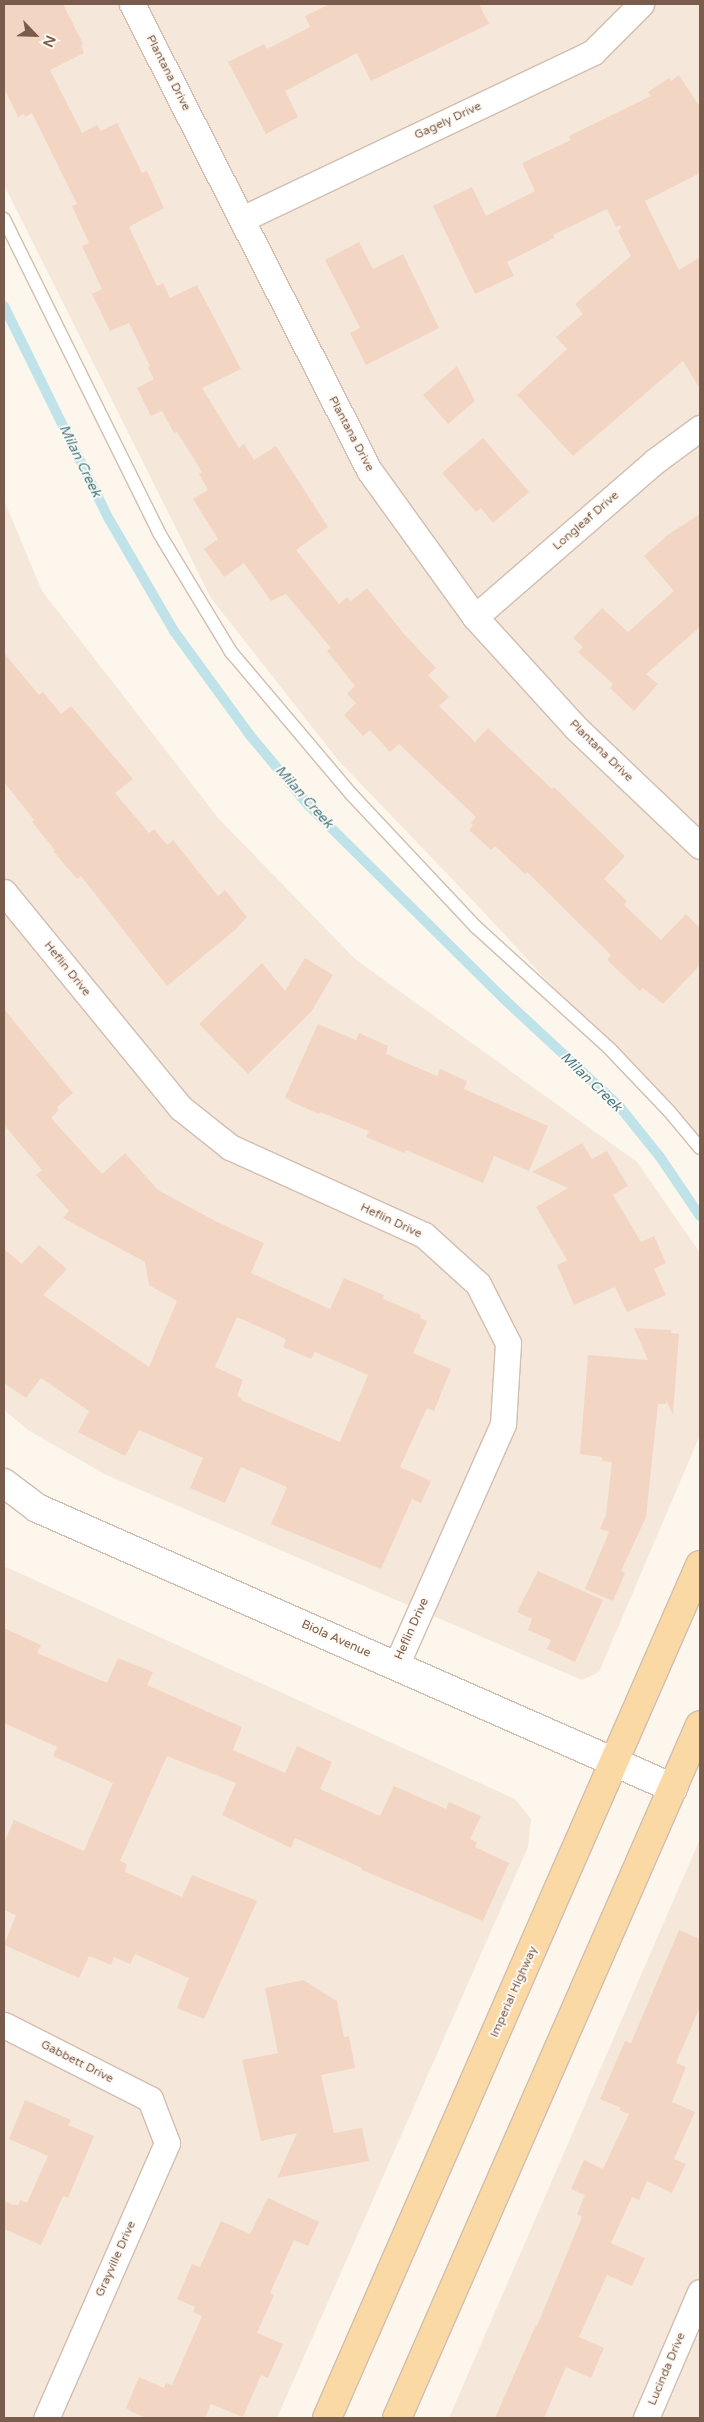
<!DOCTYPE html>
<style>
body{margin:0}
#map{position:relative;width:704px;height:2422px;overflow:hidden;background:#fdf6ec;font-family:"Varela Round",sans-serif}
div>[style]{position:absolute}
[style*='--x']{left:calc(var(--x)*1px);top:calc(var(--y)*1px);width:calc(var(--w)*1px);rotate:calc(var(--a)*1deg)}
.residential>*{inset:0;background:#f5e8da}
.stream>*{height:10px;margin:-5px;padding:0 5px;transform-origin:5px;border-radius:5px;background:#bfe3e8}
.building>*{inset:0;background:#f3d5c3}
.roads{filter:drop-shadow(1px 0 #d1beb0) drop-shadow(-1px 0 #d1beb0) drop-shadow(0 1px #d1beb0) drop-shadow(0 -1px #d1beb0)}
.lane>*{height:12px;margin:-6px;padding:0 6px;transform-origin:6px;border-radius:6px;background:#fff}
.street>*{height:25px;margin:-12.5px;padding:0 12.5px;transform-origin:12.5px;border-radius:12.5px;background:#fff}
.secondary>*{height:28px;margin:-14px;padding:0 14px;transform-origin:14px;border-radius:14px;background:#fff}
.primary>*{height:28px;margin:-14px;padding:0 14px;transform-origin:14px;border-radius:14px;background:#fbd9a5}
span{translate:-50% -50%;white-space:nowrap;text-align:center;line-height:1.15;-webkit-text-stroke:4px #fffaf3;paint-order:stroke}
.street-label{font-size:12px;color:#7a5c4d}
.water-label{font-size:14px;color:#437c86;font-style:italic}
.frame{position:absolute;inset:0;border:5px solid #7a5c4d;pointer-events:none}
.north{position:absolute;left:10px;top:10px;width:50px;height:50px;-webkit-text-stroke:4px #fffaf3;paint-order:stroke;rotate:114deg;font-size:14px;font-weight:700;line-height:20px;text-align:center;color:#7a5c4d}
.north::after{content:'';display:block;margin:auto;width:18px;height:22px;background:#7a5c4d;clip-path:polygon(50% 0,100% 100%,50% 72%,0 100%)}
</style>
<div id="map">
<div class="residential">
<i style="clip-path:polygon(4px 4px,700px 4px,700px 1146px,478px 906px,338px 760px,211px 598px,4px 185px)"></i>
<i style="clip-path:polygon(4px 500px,42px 591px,219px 819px,355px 959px,637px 1162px,700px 1253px,700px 1435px,599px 1672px,582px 1680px,106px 1475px,28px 1430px,4px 1410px)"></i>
<i style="clip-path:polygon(4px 1566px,515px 1799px,531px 1819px,528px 1847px,277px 2418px,4px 2418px)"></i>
<i style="clip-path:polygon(700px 1839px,700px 2418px,449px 2418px)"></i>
</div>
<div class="stream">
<i style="--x:4;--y:306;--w:237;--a:63.8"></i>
<i style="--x:109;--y:519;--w:129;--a:59.9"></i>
<i style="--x:174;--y:631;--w:127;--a:53.9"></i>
<i style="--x:249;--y:734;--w:94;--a:50.2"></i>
<i style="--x:309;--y:806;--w:274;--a:44.7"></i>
<i style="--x:504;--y:999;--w:157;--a:42.9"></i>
<i style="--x:619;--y:1106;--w:65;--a:51.2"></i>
<i style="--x:660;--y:1157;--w:71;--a:55.9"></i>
</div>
<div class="building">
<i style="clip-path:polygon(4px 4px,63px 4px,83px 44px,81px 45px,84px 53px,50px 70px,82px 133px,97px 125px,101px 131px,117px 123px,142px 173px,147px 171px,164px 208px,129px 227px,157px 286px,163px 283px,170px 298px,197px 285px,241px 369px,202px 388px,239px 448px,244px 444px,254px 460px,276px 446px,328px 527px,296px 550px,339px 604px,347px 597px,351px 601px,367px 588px,404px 634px,436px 668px,428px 675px,449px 697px,439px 706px,475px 742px,488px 728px,552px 789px,554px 787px,625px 856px,604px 879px,627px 901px,624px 905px,661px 940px,686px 914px,700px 928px,700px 965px,663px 1004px,643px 988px,640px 991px,607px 960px,611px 955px,527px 872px,525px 874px,495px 846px,491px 850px,469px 830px,473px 825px,471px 823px,476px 817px,399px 744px,390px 752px,370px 730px,363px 736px,344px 715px,356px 703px,347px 694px,355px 686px,327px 651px,331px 648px,286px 594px,271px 601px,244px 563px,224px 577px,204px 549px,218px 539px,193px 499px,208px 490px,199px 474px,202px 472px,177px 432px,174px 433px,162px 411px,151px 416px,137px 388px,154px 379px,148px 367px,150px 366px,129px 323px,110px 331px,92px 294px,102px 289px,82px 246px,89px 243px,72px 206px,77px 204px,32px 113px,25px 117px,24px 114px,18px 117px,4px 88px)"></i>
<i style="clip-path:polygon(330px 4px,479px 4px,489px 24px,371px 81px,357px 53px,285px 91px,298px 117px,266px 134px,228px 62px,264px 44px,267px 49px,310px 27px,305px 16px)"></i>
<i style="clip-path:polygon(679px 75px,700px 107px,700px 173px,645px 201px,679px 270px,700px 257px,700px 389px,683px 361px,573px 456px,517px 395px,567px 349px,556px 337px,583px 314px,575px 304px,631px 256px,618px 231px,621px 228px,620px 225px,616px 227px,607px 209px,553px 235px,554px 238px,507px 262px,514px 276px,475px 294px,433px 206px,472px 187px,486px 216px,535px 191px,522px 163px,571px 140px,569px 136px,651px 96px,648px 92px,669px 78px,671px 81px)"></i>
<i style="clip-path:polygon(359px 242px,373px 269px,403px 254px,439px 328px,366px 365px,350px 333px,360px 328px,325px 260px)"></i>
<i style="clip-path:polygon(457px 366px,475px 401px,448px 424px,423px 395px)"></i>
<i style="clip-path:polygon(483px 438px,529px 492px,493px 523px,481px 508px,476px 512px,442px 473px)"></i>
<i style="clip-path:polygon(700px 514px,700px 627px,646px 674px,658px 684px,634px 711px,610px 688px,613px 684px,578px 652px,583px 647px,573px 638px,602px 608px,628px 632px,674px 591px,644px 556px,669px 534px)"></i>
<i style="clip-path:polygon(4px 653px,39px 695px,43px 692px,61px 714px,71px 706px,133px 779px,115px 793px,149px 833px,154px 829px,167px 845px,173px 840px,218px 896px,225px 890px,247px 917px,235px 930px,167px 986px,81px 876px,77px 879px,53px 851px,55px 850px,32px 822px,34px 820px,4px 782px)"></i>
<i style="clip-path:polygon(305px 958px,333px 975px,311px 1012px,248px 1074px,199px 1024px,262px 963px,285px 991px)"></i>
<i style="clip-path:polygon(evenodd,4px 1009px,73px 1093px,57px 1107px,59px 1110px,51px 1118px,102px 1174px,125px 1153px,158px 1190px,217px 1222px,264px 1243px,251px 1273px,330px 1309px,344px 1278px,384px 1295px,383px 1299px,421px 1315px,420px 1318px,427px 1321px,413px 1353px,451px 1369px,434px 1411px,427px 1408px,400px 1467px,431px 1481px,421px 1503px,412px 1499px,381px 1569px,271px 1524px,287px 1487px,241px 1467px,225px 1503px,190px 1488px,203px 1458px,139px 1430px,125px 1456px,78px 1432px,89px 1411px,41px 1378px,26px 1398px,4px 1383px,4px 1249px,22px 1264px,39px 1245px,67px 1269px,43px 1295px,149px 1367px,177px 1301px,149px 1285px,145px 1262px,63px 1218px,69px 1211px,36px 1175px,42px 1170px,4px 1125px,4px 1009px,237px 1317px,284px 1338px,286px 1340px,283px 1347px,311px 1359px,315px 1352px,368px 1375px,340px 1442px,241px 1400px,242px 1398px,237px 1396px,243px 1380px,215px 1367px,237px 1317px)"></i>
<i style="clip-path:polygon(318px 1024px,356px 1040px,359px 1033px,388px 1046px,386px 1054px,437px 1076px,440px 1069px,467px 1081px,464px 1089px,548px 1126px,529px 1171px,494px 1156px,483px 1183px,406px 1150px,404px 1153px,366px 1137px,369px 1131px,320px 1112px,319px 1114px,292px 1102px,285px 1097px)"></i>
<i style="clip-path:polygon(582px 1143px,592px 1159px,607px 1151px,628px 1186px,613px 1195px,641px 1242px,654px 1236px,666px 1263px,654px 1269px,666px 1295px,627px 1312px,615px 1287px,574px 1305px,557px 1265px,567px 1260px,536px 1207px,568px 1188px,532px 1172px)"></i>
<i style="clip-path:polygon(634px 1328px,671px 1330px,671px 1333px,679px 1334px,673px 1415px,666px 1400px,666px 1404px,658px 1404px,646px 1517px,621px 1571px,625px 1573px,613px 1601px,585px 1589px,609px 1532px,600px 1529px,606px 1515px,612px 1462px,602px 1461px,602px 1457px,580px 1454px,588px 1355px,648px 1360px)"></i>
<i style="clip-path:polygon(538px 1571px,603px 1600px,575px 1662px,547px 1649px,551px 1640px,528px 1630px,532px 1619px,517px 1612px)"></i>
<i style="clip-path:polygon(4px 1628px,41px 1645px,37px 1653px,107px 1683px,118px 1658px,153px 1672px,147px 1685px,242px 1727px,233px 1750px,285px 1773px,297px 1746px,332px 1762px,320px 1789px,380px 1816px,394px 1786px,446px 1809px,449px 1802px,481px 1816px,470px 1839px,477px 1842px,475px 1847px,509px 1863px,483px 1921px,362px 1870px,362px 1868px,295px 1838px,291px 1848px,222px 1815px,236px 1783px,167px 1756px,120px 1861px,127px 1864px,125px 1872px,182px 1897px,192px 1875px,257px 1901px,204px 2019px,177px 2008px,189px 1978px,135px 1954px,130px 1964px,114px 1957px,111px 1965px,89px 1956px,79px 1978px,4px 1945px,16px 1915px,4px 1910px,4px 1843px,14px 1820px,84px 1851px,113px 1783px,53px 1756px,57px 1747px,4px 1723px)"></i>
<i style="clip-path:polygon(679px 1930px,700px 1939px,700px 2007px,676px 2063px,686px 2067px,672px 2102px,695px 2112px,674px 2159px,686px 2164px,672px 2193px,647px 2181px,639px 2200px,632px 2197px,611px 2243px,645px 2258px,632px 2286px,607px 2275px,579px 2337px,604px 2348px,591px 2378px,566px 2367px,544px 2418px,495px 2418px,536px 2325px,537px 2326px,582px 2217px,577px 2214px,585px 2195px,571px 2189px,584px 2160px,603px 2169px,629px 2114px,619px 2110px,621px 2108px,600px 2099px,625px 2041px,631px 2043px)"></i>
<i style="clip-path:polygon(303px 1980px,337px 2001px,344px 2037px,349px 2036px,355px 2068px,321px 2075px,334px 2133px,362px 2128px,369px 2161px,277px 2178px,297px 2133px,261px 2141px,242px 2060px,278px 2053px,265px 1988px)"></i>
<i style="clip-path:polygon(25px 2100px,71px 2120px,68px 2125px,94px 2136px,68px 2198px,63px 2196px,41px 2245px,4px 2229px,4px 2201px,13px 2205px,18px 2205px,20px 2200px,27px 2203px,48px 2156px,9px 2139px)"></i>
<i style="clip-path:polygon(268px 2198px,319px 2222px,308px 2246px,294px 2240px,270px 2293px,274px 2295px,257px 2333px,283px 2344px,268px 2378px,261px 2375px,243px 2417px,211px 2404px,205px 2418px,146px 2418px,132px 2412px,126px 2408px,139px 2377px,164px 2388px,166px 2383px,172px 2385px,202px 2316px,193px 2312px,195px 2307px,177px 2299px,192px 2264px,200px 2267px,221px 2221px,250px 2234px)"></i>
</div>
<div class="roads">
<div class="lane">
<i style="--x:4;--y:219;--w:350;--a:63.7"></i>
<i style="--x:159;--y:533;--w:139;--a:58.8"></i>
<i style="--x:231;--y:652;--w:187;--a:49.8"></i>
<i style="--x:352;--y:795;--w:181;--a:46.8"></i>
<i style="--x:476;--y:927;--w:181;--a:42.3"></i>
<i style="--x:610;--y:1049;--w:86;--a:46.4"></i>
<i style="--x:669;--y:1111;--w:48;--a:50"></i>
</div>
<div class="street">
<i style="--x:132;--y:4;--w:523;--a:63.04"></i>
<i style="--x:369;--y:470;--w:181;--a:54.2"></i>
<i style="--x:475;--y:617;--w:150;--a:47.7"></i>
<i style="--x:576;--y:728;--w:171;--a:43.6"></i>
<i style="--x:242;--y:219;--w:389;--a:-25.4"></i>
<i style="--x:593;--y:52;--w:68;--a:-45"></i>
<i style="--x:475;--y:617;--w:238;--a:-40.9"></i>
<i style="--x:655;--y:461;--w:56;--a:-36.3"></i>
<i style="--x:4;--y:892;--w:279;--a:50.7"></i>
<i style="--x:181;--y:1108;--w:63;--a:38.5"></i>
<i style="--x:230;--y:1147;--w:213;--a:24.4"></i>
<i style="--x:424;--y:1235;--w:73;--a:42.2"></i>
<i style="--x:478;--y:1284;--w:66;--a:63"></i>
<i style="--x:508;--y:1343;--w:81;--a:93.5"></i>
<i style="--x:503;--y:1424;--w:265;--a:113.9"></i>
<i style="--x:4;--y:2025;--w:164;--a:26.9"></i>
<i style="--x:150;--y:2099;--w:47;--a:68.9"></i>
<i style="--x:167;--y:2143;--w:300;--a:113.7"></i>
<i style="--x:646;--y:2418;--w:137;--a:-66.8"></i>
</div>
<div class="secondary">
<i style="--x:4;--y:1483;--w:41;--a:37.1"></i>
<i style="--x:37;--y:1508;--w:695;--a:23.76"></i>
</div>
<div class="primary">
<i style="--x:327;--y:2418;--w:931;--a:-66.38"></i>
<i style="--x:397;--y:2418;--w:756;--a:-66.38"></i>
</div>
</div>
<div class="street-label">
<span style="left:168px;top:73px;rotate:63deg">Plantana Drive</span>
<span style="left:448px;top:121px;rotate:-25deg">Gagely Drive</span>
<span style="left:351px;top:434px;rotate:62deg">Plantana Drive</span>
<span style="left:586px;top:521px;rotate:-41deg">Longleaf Drive</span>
<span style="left:601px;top:751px;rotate:44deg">Plantana Drive</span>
<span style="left:67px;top:969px;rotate:51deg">Heflin Drive</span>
<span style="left:391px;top:1221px;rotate:25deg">Heflin Drive</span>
<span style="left:412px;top:1629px;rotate:-66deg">Heflin Drive</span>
<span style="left:336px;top:1639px;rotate:24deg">Biola Avenue</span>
<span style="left:514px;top:1992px;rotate:-66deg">Imperial Highway</span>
<span style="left:77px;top:2062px;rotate:27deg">Gabbett Drive</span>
<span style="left:116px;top:2259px;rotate:-66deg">Grayville Drive</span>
<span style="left:667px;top:2369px;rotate:-67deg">Lucinda Drive</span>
</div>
<div class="water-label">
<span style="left:80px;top:461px;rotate:64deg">Milan Creek</span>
<span style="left:304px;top:797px;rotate:48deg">Milan Creek</span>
<span style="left:591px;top:1082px;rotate:44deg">Milan Creek</span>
</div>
<div class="frame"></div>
<div class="north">N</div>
</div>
